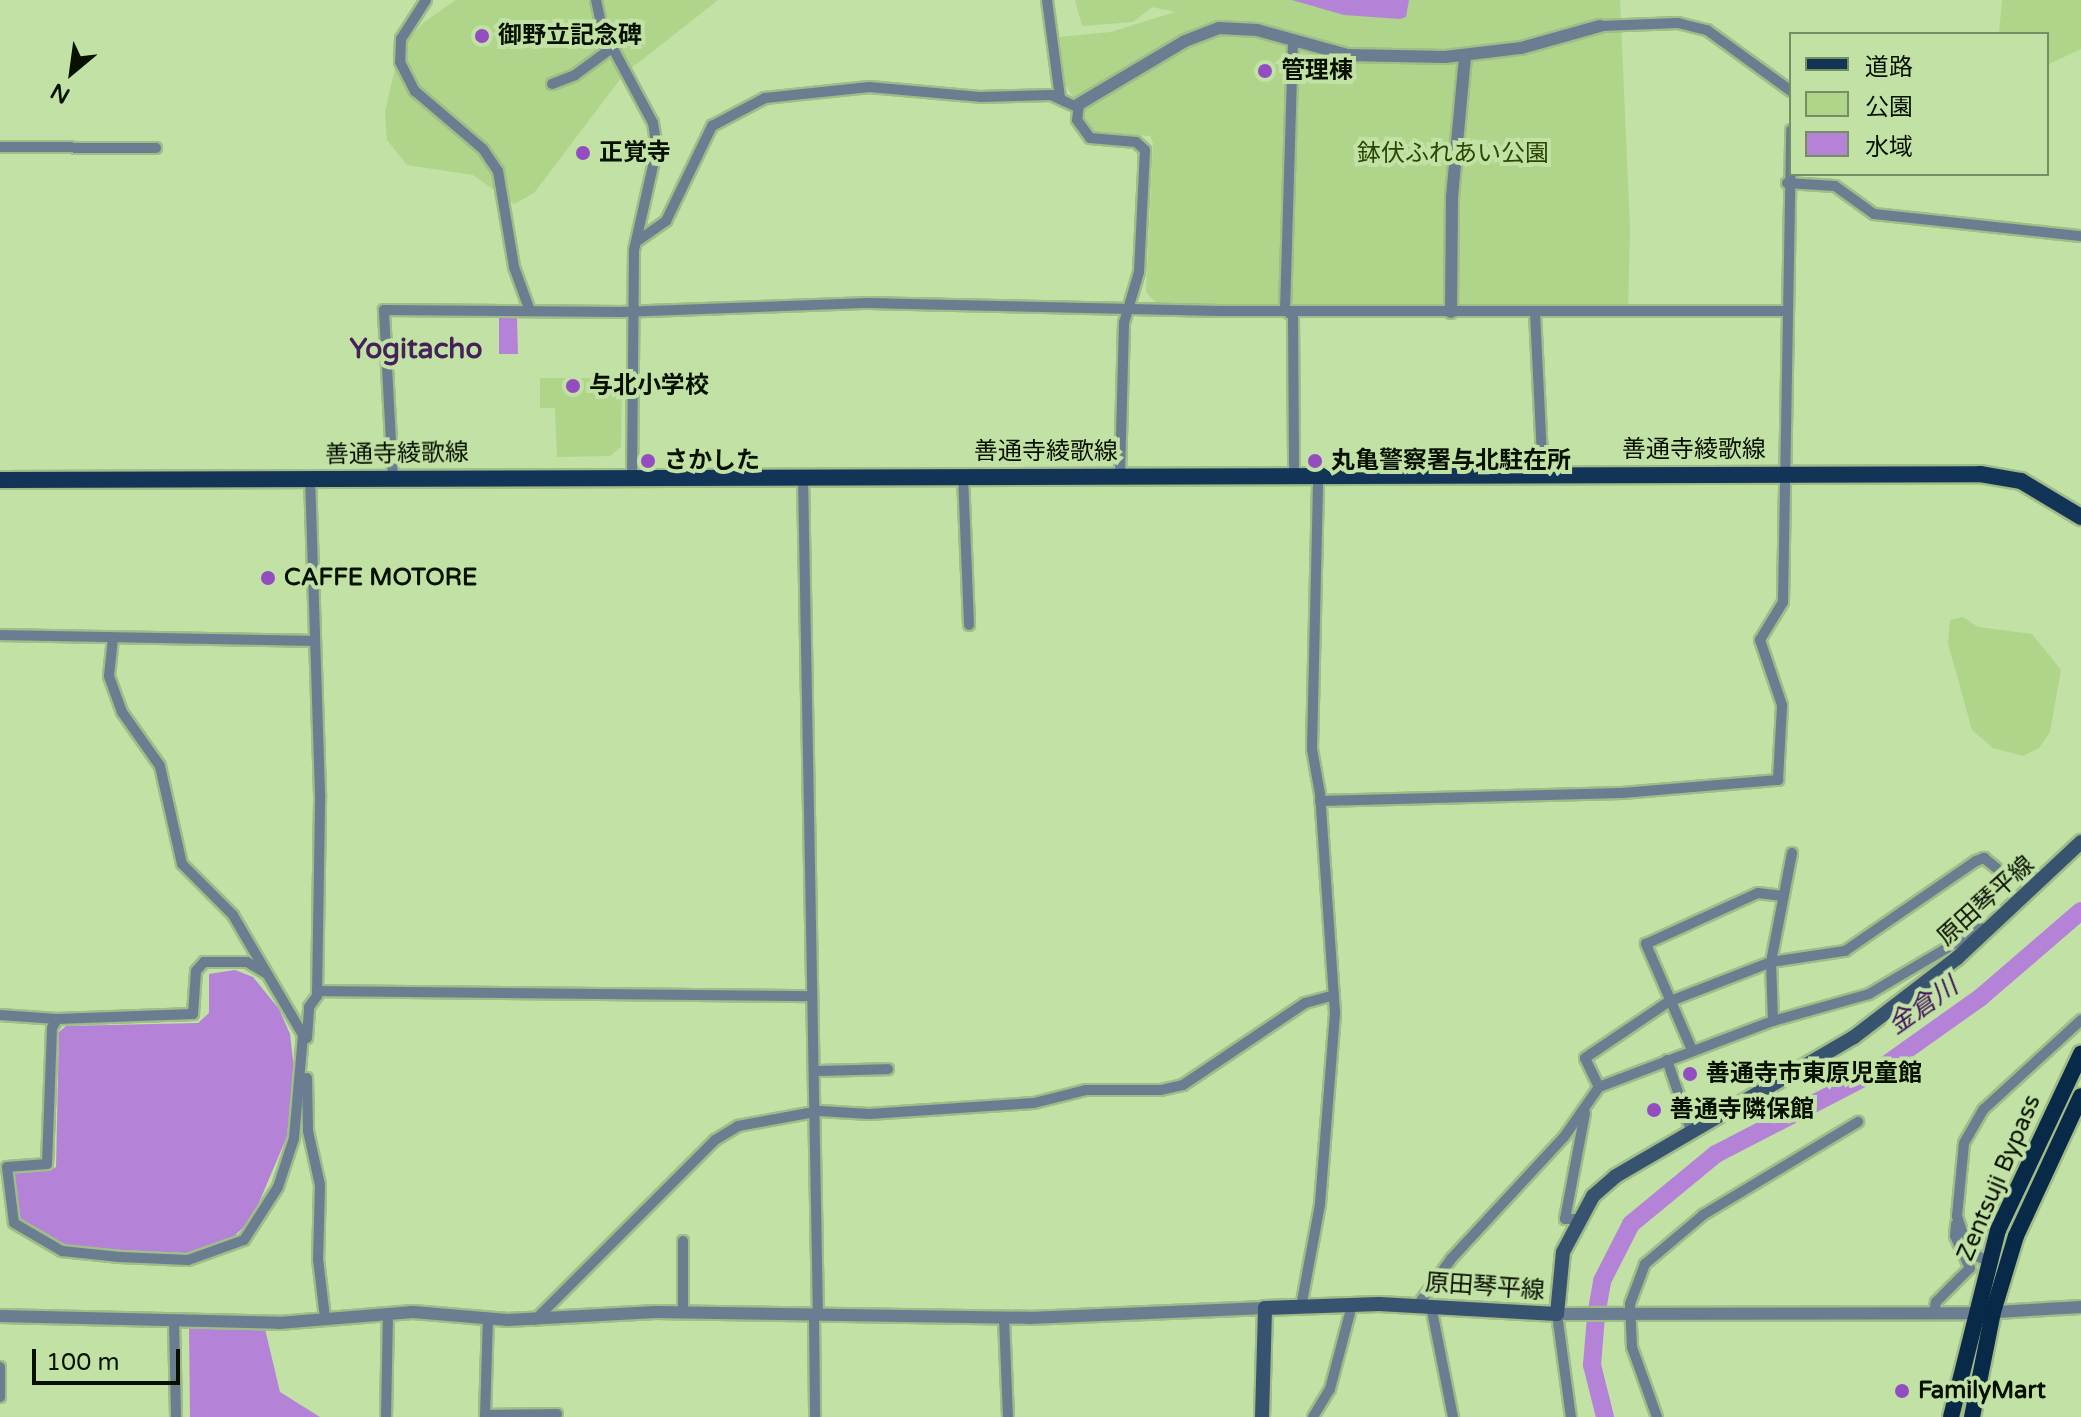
<!DOCTYPE html>
<meta charset="utf-8">
<style>
body{margin:0}
#map{position:relative;width:2081px;height:1417px;overflow:hidden;background:#c1e1a5;font-family:"Varela Round","Noto Sans JP",sans-serif}
div>[style]{position:absolute}
[style*='--x']{left:calc(var(--x)*1px);top:calc(var(--y)*1px);width:calc(var(--w)*1px);rotate:calc(var(--a)*1deg)}
.green>*{inset:0;background:#aed589}
.water>*{inset:0;background:#b483d7}
.river>*{height:18px;margin:-9px;padding:0 9px;transform-origin:9px;border-radius:9px;background:#b483d7}
.roads{filter:drop-shadow(2px 0 #a0bc87) drop-shadow(-2px 0 #a0bc87) drop-shadow(0 2px #a0bc87) drop-shadow(0 -2px #a0bc87)}
.minor>*{height:10px;margin:-5px;padding:0 5px;transform-origin:5px;border-radius:5px;background:#6a7d91}
.tertiary>*{height:12px;margin:-6px;padding:0 6px;transform-origin:6px;border-radius:6px;background:#6a7d91}
.secondary>*{height:14px;margin:-7px;padding:0 7px;transform-origin:7px;border-radius:7px;background:#375370}
.primary>*{height:16px;margin:-8px;padding:0 8px;transform-origin:8px;border-radius:8px;background:#123557}
.trunk>*{height:16px;margin:-8px;padding:0 8px;transform-origin:8px;border-radius:8px;background:#092949}
.dots>*{width:22px;height:22px;translate:-50% -50%;box-sizing:border-box;border:4px solid #c1e1a5;border-radius:50%}
span{translate:-50% -50%;white-space:nowrap;text-align:center;line-height:1.15;-webkit-text-stroke:8px #c1e1a5;paint-order:stroke}
.poi-label{font-size:24px;color:#081100;font-weight:700}
.left{translate:0 -50%;text-align:left}
.park-label{font-size:24px;color:#2b4702}
.street-label{font-size:24px;color:#081100}
.water-label{font-size:26px;color:#41105b;font-style:italic}
.quarter-label{font-size:28px;color:#442259;font-weight:700}
.legend{position:absolute;left:1789px;top:32px;width:260px;height:144px;box-sizing:border-box;background:#c1e1a5;border:2px solid #778e63;margin:0;padding:10px 14px;list-style:none;font-size:24px;color:#081100}
.legend li{display:flex;align-items:center;gap:16px;height:40px}
.legend b{width:40px;border:2px solid #778e63}
.north{position:absolute;left:32px;top:32px;width:80px;height:80px;-webkit-text-stroke:6px #c1e1a5;paint-order:stroke;rotate:209deg;font-size:22px;font-weight:700;line-height:32px;text-align:center;color:#081100}
.north::after{content:'';display:block;margin:auto;width:28px;height:36px;background:#081100;clip-path:polygon(50% 0,100% 100%,50% 72%,0 100%)}
.scale{position:absolute;left:32px;top:1349px;width:148px;height:36px;box-sizing:border-box;border:4px solid #081100;border-top:0;padding-left:10px;font-size:24px;line-height:28px;white-space:nowrap;color:#081100;-webkit-text-stroke:6px #c1e1a5;paint-order:stroke}
</style>
<div id="map">
<div class="green">
<i style="clip-path:polygon(456px 0,718px 0,624px 74px,534px 193px,514px 204px,473px 175px,407px 165px,387px 140px,385px 112px,399px 51px,423px 23px)"></i>
<i style="clip-path:polygon(1075px 0,1620px 0,1630px 229px,1628px 309px,1157px 304px,1146px 292px,1153px 143px,1150px 136px,1093px 131px,1064px 82px,1060px 37px,1111px 32px,1175px 12px,1152px 7px,1133px 22px,1082px 26px)"></i>
<i style="clip-path:polygon(2002px 0,2081px 0,2081px 49px,2047px 65px,2047px 34px,1999px 34px)"></i>
<i style="clip-path:polygon(540px 378px,622px 378px,621px 447px,610px 456px,557px 457px,555px 408px,540px 408px)"></i>
<i style="clip-path:polygon(1963px 617px,1978px 627px,2032px 634px,2061px 670px,2050px 732px,2039px 748px,2023px 756px,1993px 748px,1972px 730px,1948px 643px,1950px 620px)"></i>
</div>
<div class="water">
<i style="clip-path:polygon(1292px 0,1409px 0,1406px 17px,1400px 19px,1344px 15px)"></i>
<i style="clip-path:polygon(499px 318px,517px 318px,518px 354px,499px 354px)"></i>
<i style="clip-path:polygon(235px 970px,253px 977px,279px 1009px,290px 1034px,294px 1069px,291px 1127px,252px 1219px,227px 1243px,181px 1255px,52px 1244px,15px 1220px,14px 1174px,23px 1166px,49px 1171px,56px 1167px,59px 1032px,66px 1026px,198px 1023px,209px 1013px,209px 974px)"></i>
<i style="clip-path:polygon(189px 1328px,265px 1329px,280px 1392px,320px 1417px,190px 1417px)"></i>
</div>
<div class="river">
<i style="--x:1605;--y:1417;--w:54;--a:-104"></i>
<i style="--x:1592;--y:1365;--w:49;--a:-85.3"></i>
<i style="--x:1596;--y:1316;--w:36;--a:-80"></i>
<i style="--x:1602;--y:1281;--w:64;--a:-63"></i>
<i style="--x:1631;--y:1224;--w:110;--a:-39.5"></i>
<i style="--x:1716;--y:1154;--w:181;--a:-27.3"></i>
<i style="--x:1877;--y:1071;--w:128;--a:-35.4"></i>
<i style="--x:1981;--y:997;--w:132;--a:-40.7"></i>
</div>
<div class="roads">
<div class="minor">
<i style="--x:426;--y:0;--w:46;--a:122.7"></i>
<i style="--x:401;--y:39;--w:23;--a:92"></i>
<i style="--x:400;--y:62;--w:33;--a:63"></i>
<i style="--x:415;--y:91;--w:89;--a:40.5"></i>
<i style="--x:483;--y:149;--w:27;--a:56"></i>
<i style="--x:498;--y:171;--w:97;--a:80.5"></i>
<i style="--x:514;--y:267;--w:47;--a:70"></i>
<i style="--x:596;--y:0;--w:29;--a:78"></i>
<i style="--x:602;--y:28;--w:108;--a:61.8"></i>
<i style="--x:653;--y:123;--w:25;--a:81"></i>
<i style="--x:657;--y:148;--w:105;--a:102.7"></i>
<i style="--x:634;--y:250;--w:225;--a:90.5"></i>
<i style="--x:1047;--y:0;--w:98;--a:82.4"></i>
<i style="--x:1600;--y:26;--w:78;--a:-2.2"></i>
<i style="--x:1678;--y:23;--w:30;--a:14"></i>
<i style="--x:1707;--y:30;--w:104;--a:36"></i>
<i style="--x:1293;--y:41;--w:269;--a:91.7"></i>
<i style="--x:1285;--y:310;--w:10;--a:37"></i>
<i style="--x:1293;--y:316;--w:160;--a:89.6"></i>
<i style="--x:552;--y:84;--w:25;--a:-21"></i>
<i style="--x:575;--y:75;--w:47;--a:-36.4"></i>
<i style="--x:1079;--y:104;--w:16;--a:97"></i>
<i style="--x:1077;--y:120;--w:22;--a:54"></i>
<i style="--x:1090;--y:138;--w:46;--a:5"></i>
<i style="--x:1136;--y:142;--w:12;--a:42"></i>
<i style="--x:1145;--y:150;--w:122;--a:92.8"></i>
<i style="--x:1139;--y:272;--w:53;--a:106.4"></i>
<i style="--x:1124;--y:323;--w:153;--a:91.5"></i>
<i style="--x:0;--y:147;--w:156;--a:0.4"></i>
<i style="--x:1787;--y:183;--w:48;--a:3.6"></i>
<i style="--x:1835;--y:186;--w:48;--a:35.7"></i>
<i style="--x:1874;--y:214;--w:208;--a:6.1"></i>
<i style="--x:636;--y:242;--w:37;--a:-35"></i>
<i style="--x:666;--y:221;--w:106;--a:-64.2"></i>
<i style="--x:712;--y:126;--w:60;--a:-27.8"></i>
<i style="--x:765;--y:98;--w:105;--a:-6"></i>
<i style="--x:869;--y:87;--w:111;--a:5.1"></i>
<i style="--x:980;--y:97;--w:71;--a:-1.6"></i>
<i style="--x:1051;--y:95;--w:29;--a:25"></i>
<i style="--x:1535;--y:313;--w:161;--a:87.2"></i>
<i style="--x:803;--y:475;--w:839;--a:88.98"></i>
<i style="--x:963;--y:475;--w:150;--a:87.7"></i>
<i style="--x:393;--y:478;--w:168;--a:-93.1"></i>
<i style="--x:384;--y:310;--w:237;--a:0.5"></i>
<i style="--x:621;--y:312;--w:249;--a:-2.1"></i>
<i style="--x:870;--y:303;--w:349;--a:1.3"></i>
<i style="--x:1219;--y:311;--w:569;--a:0"></i>
<i style="--x:0;--y:635;--w:313;--a:1.1"></i>
<i style="--x:1320;--y:801;--w:302;--a:-1.5"></i>
<i style="--x:1622;--y:793;--w:157;--a:-4.8"></i>
<i style="--x:1778;--y:780;--w:75;--a:-86.9"></i>
<i style="--x:1782;--y:705;--w:69;--a:-108.7"></i>
<i style="--x:1760;--y:640;--w:44;--a:-58.8"></i>
<i style="--x:1783;--y:602;--w:472;--a:-89"></i>
<i style="--x:317;--y:991;--w:494;--a:0.6"></i>
<i style="--x:0;--y:1015;--w:57;--a:4"></i>
<i style="--x:57;--y:1019;--w:136;--a:-2.1"></i>
<i style="--x:193;--y:1014;--w:43;--a:-86"></i>
<i style="--x:196;--y:971;--w:12;--a:-48"></i>
<i style="--x:204;--y:962;--w:43;--a:0"></i>
<i style="--x:247;--y:962;--w:21;--a:31"></i>
<i style="--x:57;--y:1019;--w:10;--a:119"></i>
<i style="--x:52;--y:1028;--w:136;--a:92.1"></i>
<i style="--x:47;--y:1164;--w:40;--a:175.7"></i>
<i style="--x:7;--y:1167;--w:56;--a:82.9"></i>
<i style="--x:14;--y:1223;--w:56;--a:30.3"></i>
<i style="--x:62;--y:1251;--w:58;--a:5.9"></i>
<i style="--x:120;--y:1257;--w:68;--a:2.5"></i>
<i style="--x:188;--y:1260;--w:59;--a:-19.7"></i>
<i style="--x:244;--y:1240;--w:63;--a:-57.3"></i>
<i style="--x:278;--y:1187;--w:52;--a:-71.9"></i>
<i style="--x:294;--y:1138;--w:103;--a:-85"></i>
<i style="--x:303;--y:1035;--w:139;--a:-120.3"></i>
<i style="--x:233;--y:915;--w:72;--a:-135"></i>
<i style="--x:182;--y:864;--w:100;--a:-102.7"></i>
<i style="--x:160;--y:766;--w:66;--a:-125.1"></i>
<i style="--x:122;--y:712;--w:38;--a:-110"></i>
<i style="--x:109;--y:676;--w:38;--a:-84"></i>
<i style="--x:1773;--y:1021;--w:59;--a:-91.9"></i>
<i style="--x:1771;--y:962;--w:111;--a:-79.1"></i>
<i style="--x:307;--y:1038;--w:31;--a:-86"></i>
<i style="--x:309;--y:1007;--w:14;--a:-54"></i>
<i style="--x:317;--y:996;--w:202;--a:-89.1"></i>
<i style="--x:320;--y:794;--w:315;--a:-91.8"></i>
<i style="--x:1692;--y:1050;--w:116;--a:-113.5"></i>
<i style="--x:1646;--y:944;--w:123;--a:-24.5"></i>
<i style="--x:1758;--y:893;--w:25;--a:7"></i>
<i style="--x:1667;--y:1060;--w:74;--a:71.1"></i>
<i style="--x:814;--y:1071;--w:74;--a:-1.5"></i>
<i style="--x:307;--y:1078;--w:53;--a:88.9"></i>
<i style="--x:308;--y:1131;--w:55;--a:77.5"></i>
<i style="--x:320;--y:1185;--w:74;--a:91.5"></i>
<i style="--x:318;--y:1259;--w:59;--a:83.2"></i>
<i style="--x:1599;--y:1087;--w:32;--a:-116"></i>
<i style="--x:1585;--y:1058;--w:100;--a:-34"></i>
<i style="--x:1668;--y:1002;--w:110;--a:-21.2"></i>
<i style="--x:1771;--y:962;--w:75;--a:-8.5"></i>
<i style="--x:1845;--y:951;--w:159;--a:-34.5"></i>
<i style="--x:1976;--y:861;--w:9;--a:-21"></i>
<i style="--x:1984;--y:858;--w:28;--a:39"></i>
<i style="--x:1577;--y:1219;--w:12;--a:180"></i>
<i style="--x:1565;--y:1219;--w:108;--a:-79.3"></i>
<i style="--x:1989;--y:1261;--w:22;--a:-158"></i>
<i style="--x:1969;--y:1253;--w:39;--a:-108"></i>
<i style="--x:1957;--y:1216;--w:73;--a:-84.5"></i>
<i style="--x:1964;--y:1143;--w:39;--a:-60"></i>
<i style="--x:1984;--y:1109;--w:132;--a:-42.5"></i>
<i style="--x:1418;--y:1305;--w:57;--a:-54.3"></i>
<i style="--x:1451;--y:1259;--w:166;--a:-47.2"></i>
<i style="--x:1564;--y:1137;--w:61;--a:-55"></i>
<i style="--x:1599;--y:1087;--w:186;--a:-20.8"></i>
<i style="--x:1773;--y:1021;--w:100;--a:-15.7"></i>
<i style="--x:1869;--y:994;--w:130;--a:-30.5"></i>
<i style="--x:1431;--y:1306;--w:113;--a:78.8"></i>
<i style="--x:1301;--y:1307;--w:105;--a:-79.5"></i>
<i style="--x:1320;--y:1204;--w:192;--a:-85.5"></i>
<i style="--x:1335;--y:1013;--w:220;--a:-93.9"></i>
<i style="--x:1320;--y:794;--w:46;--a:-100.1"></i>
<i style="--x:1312;--y:749;--w:273;--a:-88.7"></i>
<i style="--x:683;--y:1312;--w:71;--a:-90"></i>
<i style="--x:1934;--y:1312;--w:10;--a:-79"></i>
<i style="--x:1936;--y:1302;--w:48;--a:-45"></i>
<i style="--x:1970;--y:1268;--w:35;--a:-115"></i>
<i style="--x:1955;--y:1236;--w:12;--a:-85"></i>
<i style="--x:814;--y:1314;--w:103;--a:89.4"></i>
<i style="--x:1557;--y:1314;--w:104;--a:82.3"></i>
<i style="--x:1004;--y:1318;--w:99;--a:87.7"></i>
<i style="--x:174;--y:1320;--w:97;--a:88.8"></i>
<i style="--x:535;--y:1320;--w:255;--a:-45"></i>
<i style="--x:715;--y:1140;--w:27;--a:-31"></i>
<i style="--x:738;--y:1126;--w:83;--a:-10.4"></i>
<i style="--x:820;--y:1111;--w:49;--a:3.5"></i>
<i style="--x:869;--y:1114;--w:165;--a:-3.8"></i>
<i style="--x:1034;--y:1103;--w:54;--a:-14"></i>
<i style="--x:1086;--y:1090;--w:75;--a:0"></i>
<i style="--x:1161;--y:1090;--w:23;--a:-13"></i>
<i style="--x:1183;--y:1085;--w:147;--a:-33.9"></i>
<i style="--x:1305;--y:1003;--w:30;--a:-15"></i>
<i style="--x:0;--y:1367;--w:30;--a:90"></i>
<i style="--x:485;--y:1415;--w:72;--a:-0.8"></i>
<i style="--x:386;--y:1417;--w:104;--a:-88.9"></i>
<i style="--x:485;--y:1417;--w:99;--a:-88.3"></i>
<i style="--x:1313;--y:1417;--w:33;--a:-59"></i>
<i style="--x:1330;--y:1389;--w:87;--a:-75.3"></i>
<i style="--x:1657;--y:1417;--w:74;--a:-109.7"></i>
<i style="--x:1632;--y:1347;--w:43;--a:-92.7"></i>
<i style="--x:1630;--y:1304;--w:43;--a:-69.4"></i>
<i style="--x:1645;--y:1264;--w:76;--a:-40.2"></i>
<i style="--x:1703;--y:1215;--w:181;--a:-31"></i>
</div>
<div class="tertiary">
<i style="--x:1079;--y:104;--w:123;--a:-30.7"></i>
<i style="--x:1185;--y:41;--w:36;--a:-21"></i>
<i style="--x:1219;--y:28;--w:38;--a:3"></i>
<i style="--x:1257;--y:30;--w:94;--a:15.4"></i>
<i style="--x:1348;--y:55;--w:97;--a:1.2"></i>
<i style="--x:1445;--y:57;--w:77;--a:-6.8"></i>
<i style="--x:1521;--y:48;--w:82;--a:-15.6"></i>
<i style="--x:1451;--y:312;--w:115;--a:-89.5"></i>
<i style="--x:1452;--y:197;--w:142;--a:-84.7"></i>
<i style="--x:1557;--y:1314;--w:425;--a:-0.1"></i>
<i style="--x:1982;--y:1313;--w:99;--a:-3.5"></i>
<i style="--x:0;--y:1316;--w:279;--a:1.4"></i>
<i style="--x:279;--y:1323;--w:134;--a:-4.7"></i>
<i style="--x:413;--y:1312;--w:95;--a:4.8"></i>
<i style="--x:508;--y:1320;--w:148;--a:-3.1"></i>
<i style="--x:656;--y:1312;--w:373;--a:0.9"></i>
<i style="--x:1029;--y:1318;--w:236;--a:-2.4"></i>
</div>
<div class="secondary">
<i style="--x:1262;--y:1417;--w:109;--a:-88.4"></i>
<i style="--x:1265;--y:1308;--w:114;--a:-2"></i>
<i style="--x:1379;--y:1304;--w:178;--a:3.2"></i>
<i style="--x:1557;--y:1314;--w:62;--a:-84.5"></i>
<i style="--x:1563;--y:1252;--w:64;--a:-61.8"></i>
<i style="--x:1593;--y:1196;--w:30;--a:-41"></i>
<i style="--x:1616;--y:1176;--w:276;--a:-30.3"></i>
<i style="--x:1854;--y:1037;--w:130;--a:-37.5"></i>
<i style="--x:1957;--y:958;--w:170;--a:-43.1"></i>
</div>
<div class="primary">
<i style="--x:0;--y:480;--w:1980;--a:-0.17"></i>
<i style="--x:1980;--y:474;--w:42;--a:9.7"></i>
<i style="--x:2021;--y:481;--w:70;--a:31"></i>
</div>
<div class="trunk">
<i style="--x:1951;--y:1417;--w:193;--a:-75.9"></i>
<i style="--x:1998;--y:1230;--w:195;--a:-64.8"></i>
<i style="--x:1972;--y:1417;--w:107;--a:-78.7"></i>
<i style="--x:1993;--y:1312;--w:79;--a:-73.2"></i>
<i style="--x:2016;--y:1236;--w:154;--a:-65.1"></i>
</div>
</div>
<div class="dots">
<i style="left:482px;top:36px;background:#944dc0"></i>
<i style="left:1265px;top:71px;background:#944dc0"></i>
<i style="left:583px;top:153px;background:#944dc0"></i>
<i style="left:573px;top:386px;background:#944dc0"></i>
<i style="left:648px;top:461px;background:#944dc0"></i>
<i style="left:1315px;top:461px;background:#944dc0"></i>
<i style="left:268px;top:578px;background:#944dc0"></i>
<i style="left:1690px;top:1074px;background:#944dc0"></i>
<i style="left:1654px;top:1110px;background:#944dc0"></i>
<i style="left:1902px;top:1391px;background:#944dc0"></i>
</div>
<div class="poi-label">
<span class="left" style="left:498px;top:36px">御野立記念碑</span>
<span class="left" style="left:1281px;top:71px">管理棟</span>
<span class="left" style="left:599px;top:153px">正覚寺</span>
<span class="left" style="left:589px;top:386px">与北小学校</span>
<span class="left" style="left:664px;top:461px">さかした</span>
<span class="left" style="left:1331px;top:461px">丸亀警察署与北駐在所</span>
<span class="left" style="left:284px;top:578px">CAFFE MOTORE</span>
<span class="left" style="left:1706px;top:1074px">善通寺市東原児童館</span>
<span class="left" style="left:1670px;top:1110px">善通寺隣保館</span>
<span class="left" style="left:1918px;top:1391px">FamilyMart</span>
</div>
<div class="park-label">
<span style="left:1453px;top:154px">鉢伏ふれあい公園</span>
</div>
<div class="street-label">
<span style="left:1694px;top:450px">善通寺綾歌線</span>
<span style="left:1046px;top:452px">善通寺綾歌線</span>
<span style="left:397px;top:454px;rotate:-1deg">善通寺綾歌線</span>
<span style="left:1986px;top:901px;rotate:-42deg">原田琴平線</span>
<span style="left:1999px;top:1178px;rotate:-67deg">Zentsuji Bypass</span>
<span style="left:1485px;top:1287px;rotate:4deg">原田琴平線</span>
</div>
<div class="water-label">
<span style="left:1923px;top:1006px;rotate:-35deg">金倉川</span>
</div>
<div class="quarter-label">
<span style="left:416px;top:349px">Yogitacho</span>
</div>
<ul class="legend">
<li><b style="height:10px;background:#123557"></b>道路</li>
<li><b style="height:22px;background:#aed589"></b>公園</li>
<li><b style="height:22px;background:#b483d7"></b>水域</li>
</ul>
<div class="north">N</div>
<div class="scale">100 m</div>
</div>
